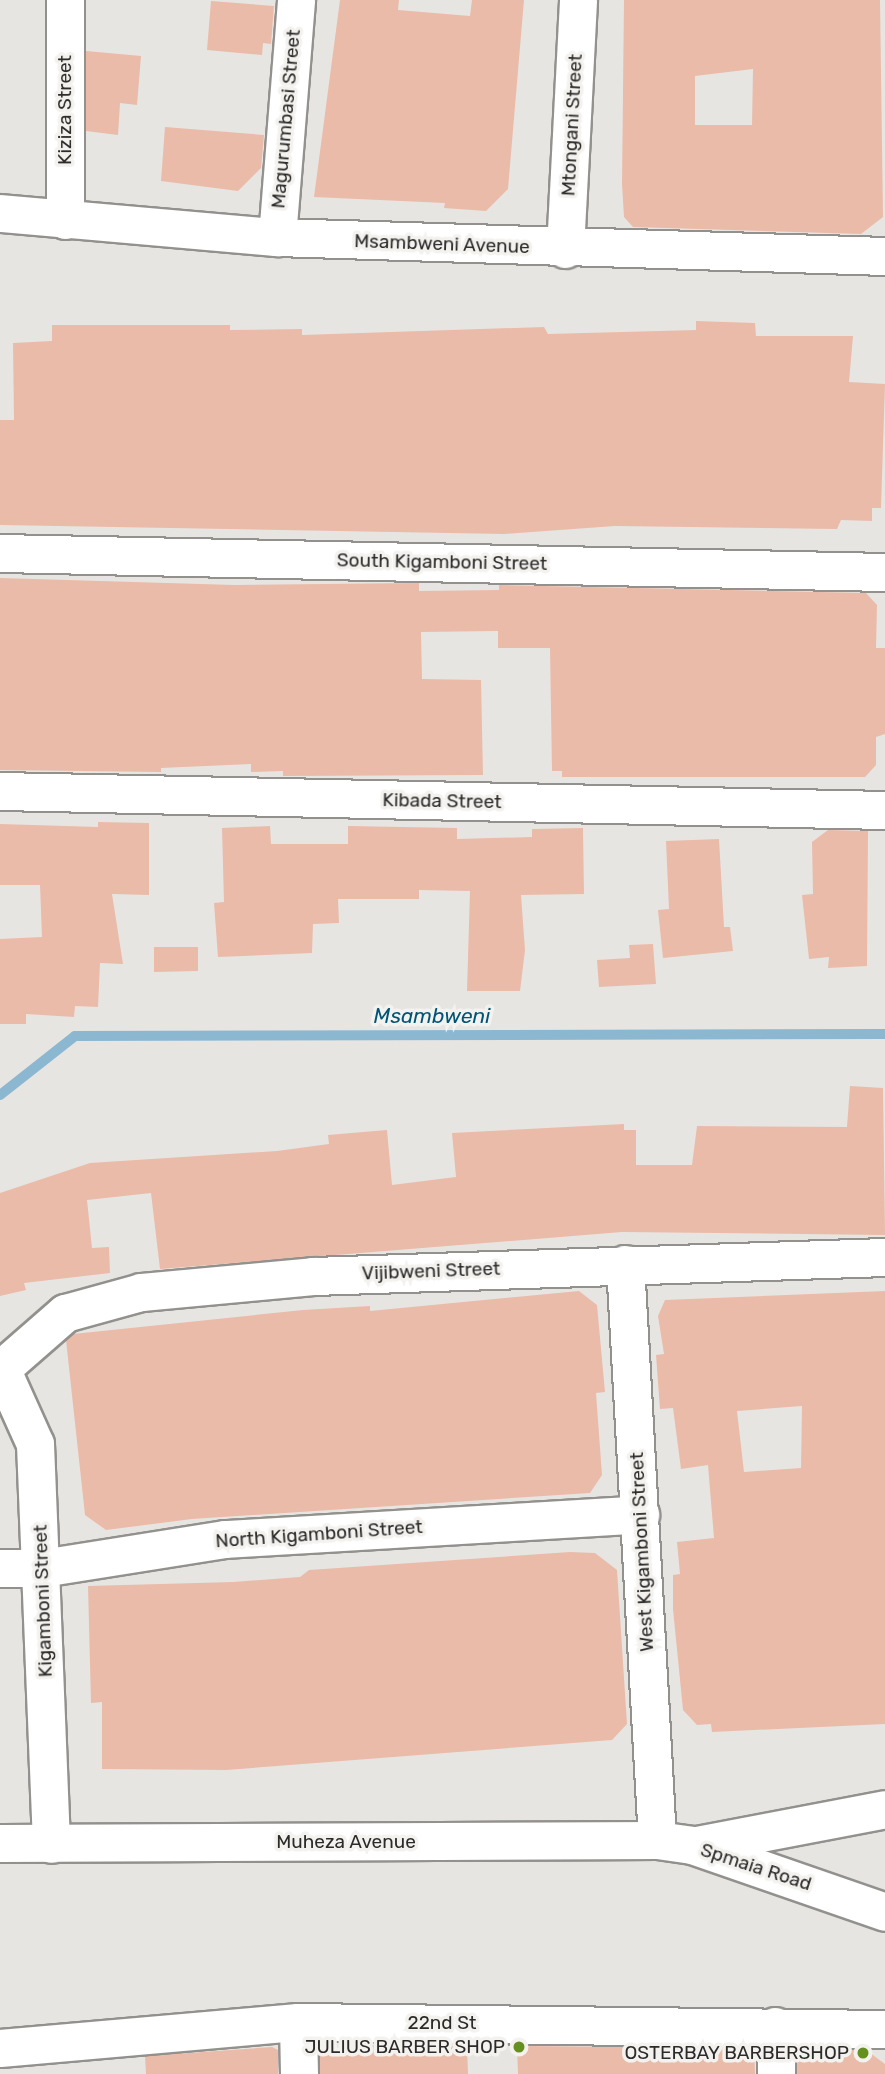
<!DOCTYPE html>
<style>
body{margin:0}
#map{position:relative;width:885px;height:2074px;overflow:hidden;background:#e7e5e2;font-family:Rubik,sans-serif}
div>[style]{position:absolute}
[style*='--x']{left:calc(var(--x)*1px);top:calc(var(--y)*1px);width:calc(var(--w)*1px);rotate:calc(var(--a)*1deg)}
.stream>*{height:10px;margin:-5px;padding:0 5px;transform-origin:5px;border-radius:5px;background:#8bb7d1}
.building>*{inset:0;background:#eabba9}
.roads{filter:drop-shadow(2px 0 #93918e) drop-shadow(-2px 0 #93918e) drop-shadow(0 2px #93918e) drop-shadow(0 -2px #93918e)}
.minor>*{height:37px;margin:-18.5px;padding:0 18.5px;transform-origin:18.5px;border-radius:18.5px;background:#fff}
.dots>*{width:19px;height:19px;translate:-50% -50%;box-sizing:border-box;border:4px solid #f4f2ef;border-radius:50%}
span{translate:-50% -50%;white-space:nowrap;text-align:center;line-height:1.15;-webkit-text-stroke:7px #f4f2ef;paint-order:stroke}
.street-label{font-size:19px;color:#2c2b2a}
.poi-label{font-size:19px;color:#2c2b2a}
.right{translate:-100% -50%;text-align:right}
.water-label{font-size:21px;color:#005477;font-style:italic}
</style>
<div id="map">
<div class="stream">
<i style="--x:0;--y:1095;--w:95;--a:-38.2"></i>
<i style="--x:75;--y:1036;--w:810;--a:-0.14"></i>
</div>
<div class="building">
<i style="clip-path:polygon(340px 0,399px 0,398px 10px,470px 16px,472px 0,524px 0,508px 189px,486px 211px,444px 208px,445px 203px,314px 197px)"></i>
<i style="clip-path:polygon(evenodd,624px 0,880px 0,883px 217px,861px 234px,633px 227px,624px 217px,622px 184px,624px 0,753px 69px,752px 125px,695px 125px,695px 76px,753px 69px)"></i>
<i style="clip-path:polygon(211px 1px,274px 6px,271px 44px,263px 43px,262px 55px,207px 50px)"></i>
<i style="clip-path:polygon(86px 51px,141px 56px,137px 105px,120px 103px,118px 135px,86px 131px)"></i>
<i style="clip-path:polygon(165px 127px,264px 135px,261px 168px,238px 191px,161px 181px)"></i>
<i style="clip-path:polygon(696px 321px,755px 323px,756px 336px,853px 336px,849px 382px,885px 384px,881px 508px,872px 508px,872px 521px,841px 520px,837px 529px,615px 526px,504px 534px,0 525px,0 420px,14px 420px,13px 343px,52px 341px,52px 325px,230px 325px,230px 330px,302px 329px,302px 335px,544px 327px,548px 334px,696px 330px)"></i>
<i style="clip-path:polygon(0 578px,234px 585px,419px 583px,419px 591px,499px 590px,499px 585px,866px 593px,877px 605px,876px 648px,885px 648px,885px 734px,876px 737px,876px 765px,865px 777px,562px 777px,562px 771px,552px 771px,550px 648px,498px 648px,498px 631px,421px 632px,422px 679px,481px 680px,483px 775px,283px 776px,283px 771px,251px 772px,251px 764px,161px 768px,161px 772px,0 770px)"></i>
<i style="clip-path:polygon(98px 822px,149px 823px,149px 895px,112px 894px,123px 964px,100px 963px,98px 1007px,75px 1006px,74px 1017px,26px 1014px,26px 1024px,0 1024px,0 939px,42px 937px,40px 885px,0 885px,0 824px,98px 827px)"></i>
<i style="clip-path:polygon(270px 826px,271px 844px,348px 844px,348px 826px,457px 828px,457px 839px,532px 837px,532px 829px,583px 828px,584px 894px,521px 895px,525px 950px,520px 991px,467px 991px,470px 891px,419px 890px,419px 899px,338px 899px,339px 923px,313px 924px,312px 953px,218px 957px,214px 903px,224px 902px,222px 828px)"></i>
<i style="clip-path:polygon(828px 830px,868px 831px,867px 966px,828px 968px,829px 957px,809px 959px,802px 895px,813px 894px,812px 842px)"></i>
<i style="clip-path:polygon(719px 839px,724px 927px,730px 927px,733px 951px,663px 958px,658px 910px,669px 909px,666px 841px)"></i>
<i style="clip-path:polygon(653px 944px,656px 984px,599px 987px,597px 960px,630px 958px,629px 945px)"></i>
<i style="clip-path:polygon(154px 947px,198px 947px,198px 971px,154px 972px)"></i>
<i style="clip-path:polygon(850px 1086px,883px 1088px,885px 1235px,622px 1232px,160px 1269px,151px 1193px,87px 1200px,92px 1248px,109px 1247px,110px 1273px,24px 1283px,26px 1290px,0 1296px,0 1193px,90px 1163px,277px 1151px,329px 1144px,328px 1135px,387px 1130px,392px 1185px,456px 1177px,452px 1133px,624px 1124px,624px 1130px,636px 1130px,636px 1165px,692px 1165px,697px 1126px,847px 1127px)"></i>
<i style="clip-path:polygon(579px 1291px,597px 1305px,605px 1392px,596px 1393px,602px 1475px,590px 1493px,192px 1519px,106px 1530px,85px 1515px,66px 1340px,73px 1334px,303px 1310px,370px 1306px,370px 1311px)"></i>
<i style="clip-path:polygon(evenodd,885px 1291px,885px 1724px,712px 1732px,711px 1724px,697px 1725px,683px 1710px,673px 1609px,673px 1575px,680px 1574px,677px 1542px,714px 1538px,708px 1465px,681px 1469px,673px 1408px,660px 1409px,656px 1355px,664px 1354px,658px 1316px,665px 1300px,885px 1291px,802px 1406px,801px 1468px,744px 1472px,737px 1411px,802px 1406px)"></i>
<i style="clip-path:polygon(570px 1552px,595px 1553px,617px 1570px,627px 1724px,612px 1740px,226px 1770px,102px 1769px,102px 1702px,91px 1703px,88px 1586px,233px 1582px,300px 1577px,309px 1570px)"></i>
<i style="clip-path:polygon(387px 2044px,467px 2046px,468px 2074px,320px 2074px,320px 2050px)"></i>
<i style="clip-path:polygon(517px 2046px,754px 2048px,755px 2074px,518px 2074px)"></i>
<i style="clip-path:polygon(272px 2047px,278px 2050px,278px 2074px,146px 2074px,145px 2056px)"></i>
<i style="clip-path:polygon(796px 2049px,866px 2050px,885px 2064px,885px 2074px,797px 2074px)"></i>
</div>
<div class="roads">
<div class="minor">
<i style="--x:0;--y:213;--w:278;--a:5"></i>
<i style="--x:277;--y:237;--w:608;--a:1.79"></i>
<i style="--x:65;--y:220;--w:220;--a:-90"></i>
<i style="--x:277;--y:237;--w:238;--a:-85.4"></i>
<i style="--x:565;--y:249;--w:249;--a:-87"></i>
<i style="--x:0;--y:553;--w:885;--a:1.23"></i>
<i style="--x:0;--y:791;--w:885;--a:1.23"></i>
<i style="--x:625;--y:1264;--w:577;--a:86.82"></i>
<i style="--x:0;--y:1366;--w:85;--a:65.8"></i>
<i style="--x:35;--y:1444;--w:400;--a:87.7"></i>
<i style="--x:2;--y:1368;--w:84;--a:-41.1"></i>
<i style="--x:65;--y:1313;--w:79;--a:-15.4"></i>
<i style="--x:141;--y:1292;--w:173;--a:-5.3"></i>
<i style="--x:313;--y:1276;--w:572;--a:-1.9"></i>
<i style="--x:0;--y:1568;--w:42;--a:0"></i>
<i style="--x:42;--y:1568;--w:185;--a:-9"></i>
<i style="--x:225;--y:1539;--w:416;--a:-3.4"></i>
<i style="--x:0;--y:1843;--w:657;--a:-0.26"></i>
<i style="--x:657;--y:1840;--w:35;--a:8"></i>
<i style="--x:692;--y:1845;--w:204;--a:19.1"></i>
<i style="--x:697;--y:1845;--w:191;--a:-10.8"></i>
<i style="--x:298;--y:2022;--w:52;--a:88.9"></i>
<i style="--x:775;--y:2026;--w:48;--a:88.8"></i>
<i style="--x:0;--y:2048;--w:299;--a:-5"></i>
<i style="--x:298;--y:2022;--w:587;--a:0.68"></i>
</div>
</div>
<div class="dots">
<i style="left:519px;top:2047px;background:#658f1e"></i>
<i style="left:863px;top:2053px;background:#658f1e"></i>
</div>
<div class="street-label">
<span style="left:65px;top:110px;rotate:-90deg">Kiziza Street</span>
<span style="left:286px;top:119px;rotate:-85deg">Magurumbasi Street</span>
<span style="left:572px;top:125px;rotate:-87deg">Mtongani Street</span>
<span style="left:442px;top:244px;rotate:2deg">Msambweni Avenue</span>
<span style="left:442px;top:562px;rotate:1deg">South Kigamboni Street</span>
<span style="left:442px;top:801px;rotate:1deg">Kibada Street</span>
<span style="left:431px;top:1271px;rotate:-2deg">Vijibweni Street</span>
<span style="left:319px;top:1534px;rotate:-4deg">North Kigamboni Street</span>
<span style="left:642px;top:1552px;rotate:-93deg">West Kigamboni Street</span>
<span style="left:43px;top:1601px;rotate:-92deg">Kigamboni Street</span>
<span style="left:346px;top:1842px">Muheza Avenue</span>
<span style="left:756px;top:1867px;rotate:18deg">Spmaia Road</span>
<span style="left:442px;top:2023px">22nd St</span>
</div>
<div class="poi-label">
<span class="right" style="left:505px;top:2047px">JULIUS BARBER SHOP</span>
<span class="right" style="left:849px;top:2053px">OSTERBAY BARBERSHOP</span>
</div>
<div class="water-label">
<span style="left:432px;top:1016px">Msambweni</span>
</div>
</div>
